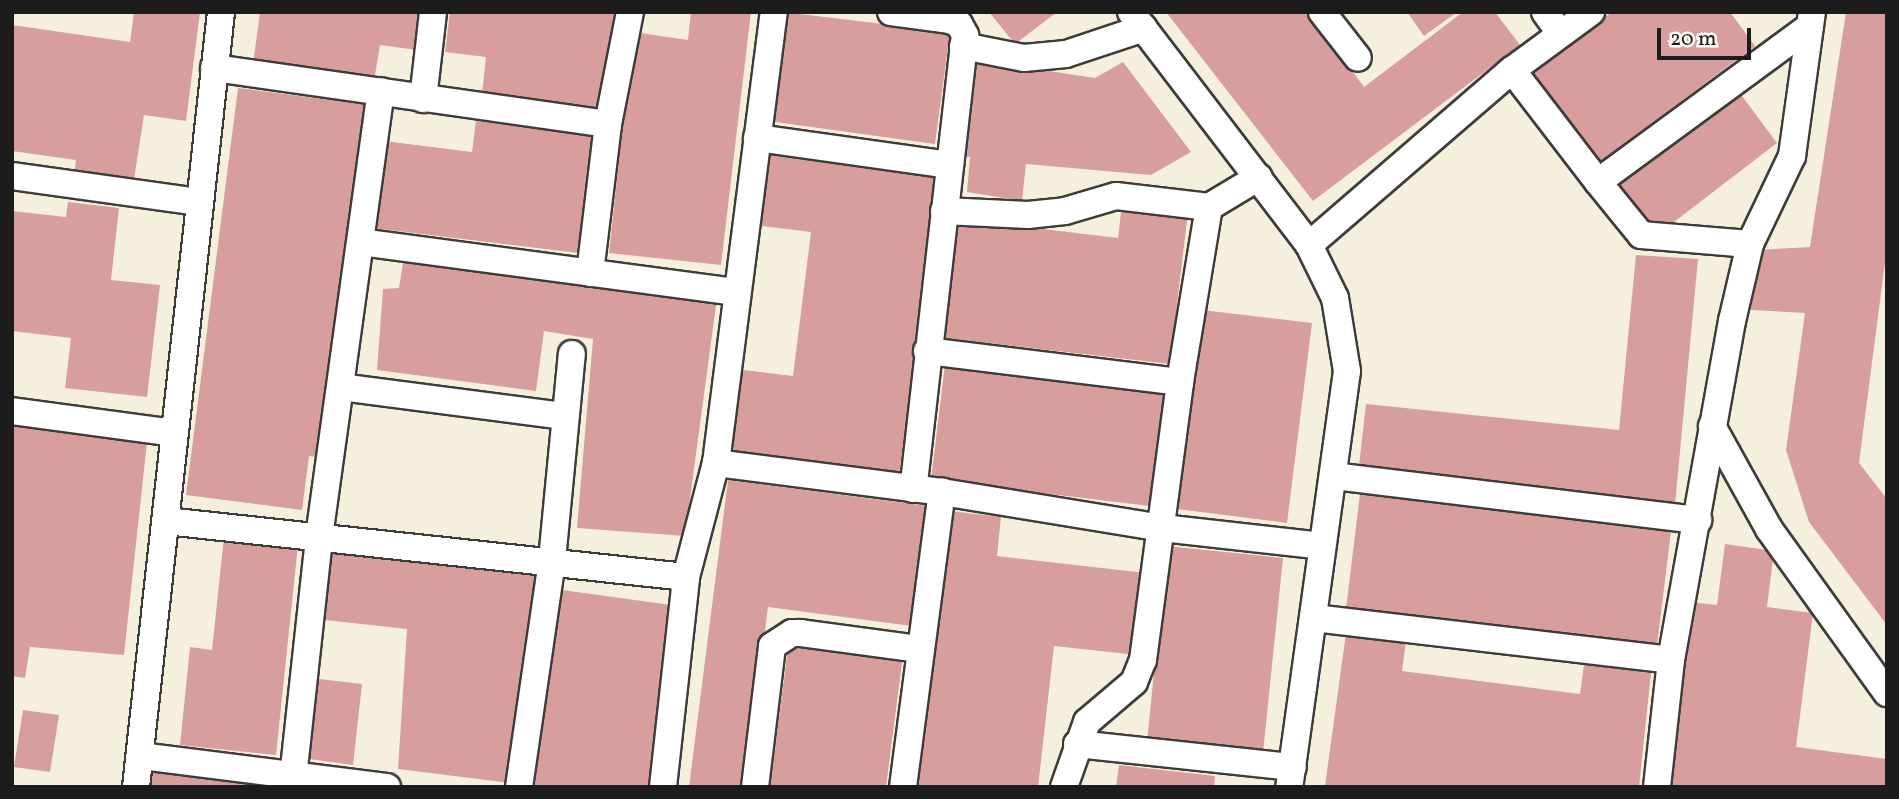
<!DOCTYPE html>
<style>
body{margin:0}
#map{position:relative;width:1899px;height:799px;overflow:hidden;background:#f5f0dd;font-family:Vollkorn,serif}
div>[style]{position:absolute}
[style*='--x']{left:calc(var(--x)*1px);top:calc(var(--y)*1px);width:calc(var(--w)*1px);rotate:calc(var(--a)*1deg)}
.building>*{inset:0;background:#d89e9d}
.roads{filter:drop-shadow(2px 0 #3d3c39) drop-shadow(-2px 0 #3d3c39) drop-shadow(0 2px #3d3c39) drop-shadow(0 -2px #3d3c39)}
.minor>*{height:26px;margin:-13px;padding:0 13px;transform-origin:13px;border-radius:13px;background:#fff}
span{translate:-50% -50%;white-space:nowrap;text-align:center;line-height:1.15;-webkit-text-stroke:6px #fdfcf7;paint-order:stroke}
.frame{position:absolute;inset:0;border:14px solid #1c1c1c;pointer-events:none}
.scale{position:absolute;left:1657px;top:28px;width:94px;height:32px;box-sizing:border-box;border:4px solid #1c1c1c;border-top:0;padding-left:9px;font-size:21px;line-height:24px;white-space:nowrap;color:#1c1c1c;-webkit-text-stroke:5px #fdfcf7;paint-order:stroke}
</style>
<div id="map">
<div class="building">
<i style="clip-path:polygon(134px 12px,200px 12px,186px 121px,144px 115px,133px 186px,74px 177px,76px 160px,12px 151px,12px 25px,130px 42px)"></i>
<i style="clip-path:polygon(260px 12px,422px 12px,417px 50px,380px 45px,374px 81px,253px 64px)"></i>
<i style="clip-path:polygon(450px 12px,614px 12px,603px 108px,482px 93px,486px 57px,445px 52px)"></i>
<i style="clip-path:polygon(691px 12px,751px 12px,721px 265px,609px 253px,633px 32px,688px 40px)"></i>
<i style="clip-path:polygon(783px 12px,950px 32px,935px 144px,768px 121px)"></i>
<i style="clip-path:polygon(989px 12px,1057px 12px,1015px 44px)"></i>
<i style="clip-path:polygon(1166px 12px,1308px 12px,1364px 87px,1463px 12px,1495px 12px,1520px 45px,1313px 201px)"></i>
<i style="clip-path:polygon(1407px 12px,1457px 12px,1424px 36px)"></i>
<i style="clip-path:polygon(1612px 12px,1730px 12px,1755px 46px,1598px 163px,1531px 73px)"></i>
<i style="clip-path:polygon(1846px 12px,1887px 12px,1887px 247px,1859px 463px,1887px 499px,1887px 625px,1809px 522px,1786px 450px,1805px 313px,1751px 310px,1755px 250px,1810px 247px)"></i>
<i style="clip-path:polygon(971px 59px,1095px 78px,1123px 62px,1191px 152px,1151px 175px,1026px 164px,1022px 201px,967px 192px,970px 157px,961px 156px)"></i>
<i style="clip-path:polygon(238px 88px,368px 105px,324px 458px,309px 456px,302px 510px,186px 495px)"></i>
<i style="clip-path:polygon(1739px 92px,1777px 143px,1657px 235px,1619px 185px)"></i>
<i style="clip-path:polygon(476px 121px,601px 136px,587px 254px,373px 228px,384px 141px,472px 152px)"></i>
<i style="clip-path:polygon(764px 150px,938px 172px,899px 475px,725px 453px,736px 369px,793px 376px,811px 232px,755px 225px)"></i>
<i style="clip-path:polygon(68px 202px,119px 208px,111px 280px,160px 285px,147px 397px,65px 388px,71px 338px,12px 331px,12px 211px,66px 217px)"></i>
<i style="clip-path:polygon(1122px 204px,1188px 212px,1170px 364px,945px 338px,959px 219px,1118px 238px)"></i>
<i style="clip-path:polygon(1636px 255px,1698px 259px,1675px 505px,1359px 466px,1366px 404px,1619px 430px)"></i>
<i style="clip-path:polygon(404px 257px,717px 298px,685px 536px,577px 528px,593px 339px,544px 331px,536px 391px,377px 370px,383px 289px,399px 288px)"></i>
<i style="clip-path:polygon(1202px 310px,1312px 323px,1287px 523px,1177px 509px)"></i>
<i style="clip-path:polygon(945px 364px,1164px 390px,1150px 506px,931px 480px)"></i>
<i style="clip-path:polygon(12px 422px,147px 442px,124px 655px,30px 647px,25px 678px,12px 676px)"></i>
<i style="clip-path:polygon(728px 480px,928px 506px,912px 626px,768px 607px,745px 787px,689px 787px)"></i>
<i style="clip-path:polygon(1360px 494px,1671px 531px,1657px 646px,1346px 609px)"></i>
<i style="clip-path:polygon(950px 511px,1001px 517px,997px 556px,1146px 573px,1137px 655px,1054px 646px,1038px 787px,918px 787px)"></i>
<i style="clip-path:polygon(224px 537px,298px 545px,276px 755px,180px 745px,190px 647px,212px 650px)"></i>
<i style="clip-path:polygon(1725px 544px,1774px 551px,1767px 607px,1813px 613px,1796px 747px,1887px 759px,1887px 787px,1667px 787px,1690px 602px,1717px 605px)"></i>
<i style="clip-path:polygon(1167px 546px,1283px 558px,1263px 753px,1147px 741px)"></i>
<i style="clip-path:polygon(331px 549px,537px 573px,511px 783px,398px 769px,407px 629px,325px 620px)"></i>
<i style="clip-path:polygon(555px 589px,671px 605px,648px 787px,529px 787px)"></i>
<i style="clip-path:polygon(1346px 633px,1406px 641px,1402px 671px,1580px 694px,1584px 664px,1651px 673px,1639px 787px,1325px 786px)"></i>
<i style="clip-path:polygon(789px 641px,903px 655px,886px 787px,770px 787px)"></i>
<i style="clip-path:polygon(311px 678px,362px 684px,353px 765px,302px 758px)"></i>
<i style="clip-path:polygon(23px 710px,59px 715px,50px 772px,14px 767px)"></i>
<i style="clip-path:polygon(151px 763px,274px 779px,273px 787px,148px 787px)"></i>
<i style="clip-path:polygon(1119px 765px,1215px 776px,1214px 787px,1116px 787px)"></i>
</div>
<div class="roads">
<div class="minor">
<i style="--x:891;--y:12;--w:60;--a:7.7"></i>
<i style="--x:950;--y:20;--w:10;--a:24"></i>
<i style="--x:959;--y:24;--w:13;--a:61"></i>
<i style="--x:965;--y:35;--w:457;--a:96.5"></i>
<i style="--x:1131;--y:12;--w:293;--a:52.6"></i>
<i style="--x:1309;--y:245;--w:59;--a:63.9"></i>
<i style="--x:1335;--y:298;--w:74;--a:80.7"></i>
<i style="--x:1347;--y:371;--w:420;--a:97.9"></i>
<i style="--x:1322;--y:12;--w:58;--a:52"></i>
<i style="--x:1545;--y:12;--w:26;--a:54"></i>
<i style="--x:963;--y:46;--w:62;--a:11.1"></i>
<i style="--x:1024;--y:58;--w:42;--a:-5.4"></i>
<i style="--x:1066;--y:54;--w:82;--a:-18.4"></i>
<i style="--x:214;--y:68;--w:398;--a:8.1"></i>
<i style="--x:1512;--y:70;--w:141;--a:52.5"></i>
<i style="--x:1598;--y:182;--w:263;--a:-36.3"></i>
<i style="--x:423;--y:99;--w:88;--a:-83.4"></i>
<i style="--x:757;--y:138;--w:195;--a:8"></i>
<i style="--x:12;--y:176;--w:189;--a:7.9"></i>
<i style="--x:1598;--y:182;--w:68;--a:50.9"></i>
<i style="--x:1641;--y:235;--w:109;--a:4.7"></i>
<i style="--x:944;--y:211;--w:84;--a:2.7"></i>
<i style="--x:1028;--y:215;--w:37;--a:-6"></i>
<i style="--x:1065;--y:211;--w:53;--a:-16.4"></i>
<i style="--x:1116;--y:196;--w:94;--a:6.7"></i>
<i style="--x:361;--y:242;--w:379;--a:7.6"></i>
<i style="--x:1309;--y:245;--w:268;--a:-40.8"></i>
<i style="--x:1512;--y:70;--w:98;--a:-36.3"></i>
<i style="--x:590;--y:273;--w:150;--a:-83.1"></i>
<i style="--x:608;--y:124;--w:114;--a:-78.9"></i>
<i style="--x:927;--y:351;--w:255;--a:7"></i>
<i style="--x:341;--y:387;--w:226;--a:7.4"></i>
<i style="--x:12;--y:411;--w:163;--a:7.7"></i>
<i style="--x:1712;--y:426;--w:118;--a:61"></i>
<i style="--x:1769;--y:529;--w:202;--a:54.3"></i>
<i style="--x:716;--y:463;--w:228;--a:7.3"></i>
<i style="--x:942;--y:492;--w:223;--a:9.3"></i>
<i style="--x:1162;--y:528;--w:161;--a:6.4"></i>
<i style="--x:1333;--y:476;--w:368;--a:6.9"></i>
<i style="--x:166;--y:521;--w:523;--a:6.15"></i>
<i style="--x:1314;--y:618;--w:359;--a:6.7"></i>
<i style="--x:1077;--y:744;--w:217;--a:6.1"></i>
<i style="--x:141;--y:756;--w:248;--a:7.2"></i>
<i style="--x:136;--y:787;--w:780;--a:-83.74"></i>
<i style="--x:292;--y:787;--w:251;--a:-83.8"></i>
<i style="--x:319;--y:537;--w:450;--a:-82.1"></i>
<i style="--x:519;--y:787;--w:229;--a:-81.7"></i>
<i style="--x:552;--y:560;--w:207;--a:-84.5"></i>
<i style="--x:663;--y:787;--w:211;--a:-83.7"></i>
<i style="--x:686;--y:577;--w:118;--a:-75.3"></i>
<i style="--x:716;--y:463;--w:455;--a:-82.7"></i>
<i style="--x:755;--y:787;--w:142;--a:-83.1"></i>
<i style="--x:772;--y:646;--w:24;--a:-33"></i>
<i style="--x:792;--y:633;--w:9;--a:0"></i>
<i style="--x:801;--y:633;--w:120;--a:7.7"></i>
<i style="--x:903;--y:787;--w:298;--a:-82.5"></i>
<i style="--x:1064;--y:787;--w:69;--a:-70.5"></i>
<i style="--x:1087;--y:722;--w:62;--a:-40.4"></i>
<i style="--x:1134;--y:682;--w:24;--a:-68"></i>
<i style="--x:1143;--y:660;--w:280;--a:-82.4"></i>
<i style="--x:1180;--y:382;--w:177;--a:-80.6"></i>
<i style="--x:1209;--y:207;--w:58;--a:-31"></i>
<i style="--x:1657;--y:787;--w:128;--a:-83.7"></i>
<i style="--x:1671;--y:660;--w:344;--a:-79.8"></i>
<i style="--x:1732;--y:321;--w:79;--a:-76.8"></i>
<i style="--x:1750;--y:244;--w:98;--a:-64.5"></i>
<i style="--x:1792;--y:156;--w:145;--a:-82.1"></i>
</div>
</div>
<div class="frame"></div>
<div class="scale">20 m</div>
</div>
